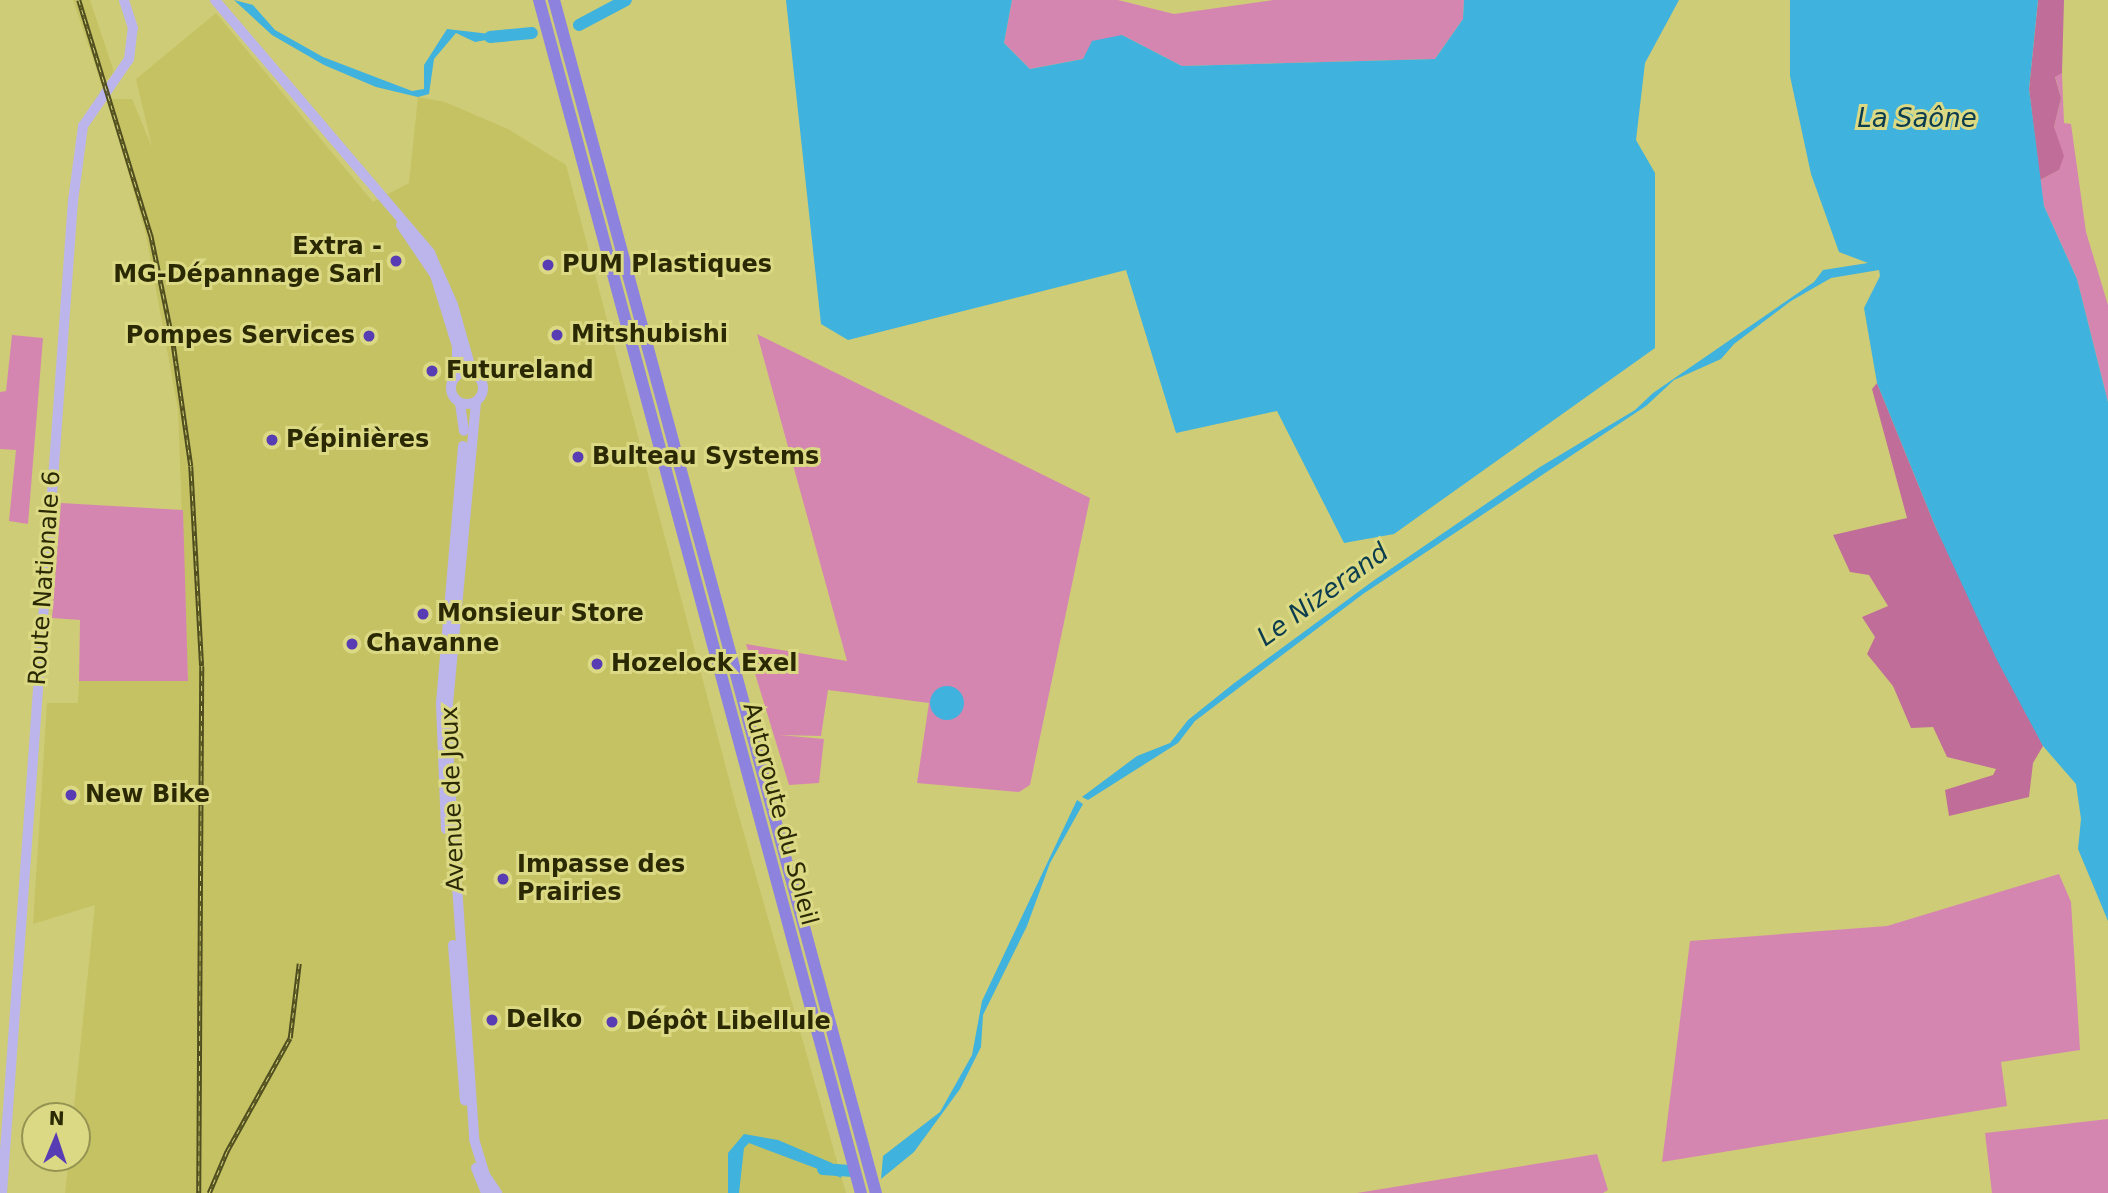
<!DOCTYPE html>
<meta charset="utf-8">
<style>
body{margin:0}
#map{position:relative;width:2108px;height:1193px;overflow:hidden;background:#cfcc77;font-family:"DejaVu Sans",sans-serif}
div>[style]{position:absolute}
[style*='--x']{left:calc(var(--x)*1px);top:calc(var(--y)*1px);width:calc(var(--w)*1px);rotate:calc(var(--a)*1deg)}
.built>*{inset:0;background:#c5c264}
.green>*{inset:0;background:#d586b0}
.forest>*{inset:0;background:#c06d9a}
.water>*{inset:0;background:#3fb2dd}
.round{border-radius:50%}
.river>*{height:12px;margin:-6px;padding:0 6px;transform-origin:6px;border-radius:6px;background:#3fb2dd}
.major>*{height:10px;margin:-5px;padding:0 5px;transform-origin:5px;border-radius:5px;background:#bbb5eb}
.major>.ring{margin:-5px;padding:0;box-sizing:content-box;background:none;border:10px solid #bbb5eb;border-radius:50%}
.highway>*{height:12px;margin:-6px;padding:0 6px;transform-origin:6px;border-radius:6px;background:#8d83de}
.rail>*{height:4.5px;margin-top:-2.25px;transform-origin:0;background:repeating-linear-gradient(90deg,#dbd984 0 5px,#504e1e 0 10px);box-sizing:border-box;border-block:2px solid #504e1e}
.dots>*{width:19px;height:19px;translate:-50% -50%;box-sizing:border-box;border:4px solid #dbd984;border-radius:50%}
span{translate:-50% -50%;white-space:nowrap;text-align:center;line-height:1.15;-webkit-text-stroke:6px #dbd984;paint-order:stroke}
.poi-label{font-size:24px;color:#2b2904;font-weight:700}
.right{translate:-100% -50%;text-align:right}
.left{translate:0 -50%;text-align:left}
.street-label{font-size:24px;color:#2b2904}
.water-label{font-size:26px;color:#0b3d4f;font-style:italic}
.north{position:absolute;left:21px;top:1102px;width:70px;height:70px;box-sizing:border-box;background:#dbd984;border:2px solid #959351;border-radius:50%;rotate:2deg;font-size:19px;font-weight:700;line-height:28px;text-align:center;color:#2b2904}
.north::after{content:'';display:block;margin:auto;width:24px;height:32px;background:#573cb4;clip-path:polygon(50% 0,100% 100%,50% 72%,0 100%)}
</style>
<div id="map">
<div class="built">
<i style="clip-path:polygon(73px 0,90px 0,114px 72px,102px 86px)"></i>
<i style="clip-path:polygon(216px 13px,373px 202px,409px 183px,418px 97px,445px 102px,508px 129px,566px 165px,737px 809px,846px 1193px,65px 1193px,69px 1158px,77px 1158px,77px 1116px,73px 1116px,95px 905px,33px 924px,47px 703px,78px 703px,79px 681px,188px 680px,178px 410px,146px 235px,107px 99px,132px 99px,152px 147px,136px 79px)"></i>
</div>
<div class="green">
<i style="clip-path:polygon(1012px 0,1118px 0,1174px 14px,1273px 0,1464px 0,1463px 19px,1435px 59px,1182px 66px,1122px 35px,1083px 59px,1030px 69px,1004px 43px)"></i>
<i style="clip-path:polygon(2062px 73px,2064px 123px,2071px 124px,2086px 232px,2108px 305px,2108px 402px,2077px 279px,2044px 206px,2040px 180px,2059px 170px,2054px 127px,2061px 98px,2055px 76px)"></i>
<i style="clip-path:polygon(757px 334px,1090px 498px,1030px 785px,1019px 792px,917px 783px,929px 703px,828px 690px,821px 736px,780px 735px,824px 739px,819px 783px,789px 785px,746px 644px,847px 661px)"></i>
<i style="clip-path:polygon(12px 335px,43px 338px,28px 524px,9px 521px,16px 450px,0 449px,0 392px,6px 391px)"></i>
<i style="clip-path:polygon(61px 503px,183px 510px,188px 681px,79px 681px,80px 620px,52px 618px)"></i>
<i style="clip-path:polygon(2059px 874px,2071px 902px,2080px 1050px,2001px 1062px,2007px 1106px,1662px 1162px,1690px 941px,1887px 926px)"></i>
<i style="clip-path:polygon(2108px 1119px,2108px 1193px,1992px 1193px,1985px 1133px)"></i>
<i style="clip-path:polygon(1597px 1154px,1608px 1190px,1603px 1193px,1357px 1193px)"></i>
</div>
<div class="forest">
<i style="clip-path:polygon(2038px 0,2064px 0,2062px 73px,2055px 77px,2061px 98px,2054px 127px,2064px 156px,2059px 170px,2040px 180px,2029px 89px)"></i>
<i style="clip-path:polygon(1877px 383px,1936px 528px,2043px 746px,2033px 763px,2029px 797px,1949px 816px,1945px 790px,1993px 775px,1996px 769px,1947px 757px,1933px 727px,1911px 728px,1893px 686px,1867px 654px,1875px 637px,1862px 617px,1888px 606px,1869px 575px,1850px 572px,1833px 535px,1907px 518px,1872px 389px)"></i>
</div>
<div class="water">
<i style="clip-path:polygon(234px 0,253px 5px,275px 30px,323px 57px,412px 91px,424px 89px,424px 65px,447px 29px,507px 36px,475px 42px,456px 33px,434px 59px,429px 94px,418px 97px,376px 87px,324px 65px,272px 35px)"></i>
<i style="clip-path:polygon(786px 0,1012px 0,1004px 43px,1030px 69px,1083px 59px,1092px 41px,1122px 35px,1182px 66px,1435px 59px,1463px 19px,1464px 0,1679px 0,1645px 63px,1636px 140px,1655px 173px,1655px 348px,1394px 534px,1344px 543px,1277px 411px,1176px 433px,1126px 270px,848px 340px,821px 324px)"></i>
<i style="clip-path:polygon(1790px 0,2038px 0,2029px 89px,2044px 206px,2077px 279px,2108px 402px,2108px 921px,2078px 849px,2081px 819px,2076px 784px,2043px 746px,1997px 660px,1936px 528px,1877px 383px,1864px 308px,1880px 276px,1879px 270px,1831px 278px,1791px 301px,1734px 344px,1721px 359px,1674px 380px,1646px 406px,1363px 594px,1195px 721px,1178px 743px,1088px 800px,1082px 797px,1137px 756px,1170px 743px,1188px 720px,1233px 684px,1373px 581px,1540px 467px,1635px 410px,1653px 393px,1814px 282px,1823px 270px,1868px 263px,1839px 252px,1811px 174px,1790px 76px)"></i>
<i class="round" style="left:930px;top:686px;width:34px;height:34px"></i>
<i style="clip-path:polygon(1077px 800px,1083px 804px,1050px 863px,1027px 926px,983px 1015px,981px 1047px,960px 1089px,914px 1152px,881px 1179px,883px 1156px,940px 1112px,972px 1055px,982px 1001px)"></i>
<i style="clip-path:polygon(744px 1134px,778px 1140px,832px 1163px,842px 1178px,749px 1143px,744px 1148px,739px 1193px,728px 1193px,728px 1153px)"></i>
</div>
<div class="river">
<i style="--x:579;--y:25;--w:53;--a:-28"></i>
<i style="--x:490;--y:37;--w:42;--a:-5.4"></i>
<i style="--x:823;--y:1169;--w:27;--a:4"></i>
</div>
<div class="major">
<i style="--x:215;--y:0;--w:332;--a:49.6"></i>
<i style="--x:430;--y:253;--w:57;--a:66.1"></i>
<i style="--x:453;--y:305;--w:70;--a:74.2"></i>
<i style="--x:401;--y:225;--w:60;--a:55.8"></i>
<i style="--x:435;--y:275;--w:74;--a:72.8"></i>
<i style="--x:457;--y:346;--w:29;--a:90"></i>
<i class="ring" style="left:451px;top:372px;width:22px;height:22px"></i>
<i style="--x:476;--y:402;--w:303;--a:95.3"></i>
<i style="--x:448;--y:704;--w:64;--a:89.1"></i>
<i style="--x:449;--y:768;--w:372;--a:86.1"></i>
<i style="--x:474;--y:1139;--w:38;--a:73"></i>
<i style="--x:485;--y:1175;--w:22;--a:56"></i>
<i style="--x:460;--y:403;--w:28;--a:82"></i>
<i style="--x:446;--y:829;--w:126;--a:-92.3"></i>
<i style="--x:441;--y:703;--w:258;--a:-85.1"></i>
<i style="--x:453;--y:945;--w:156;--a:85.6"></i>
<i style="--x:476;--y:1168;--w:27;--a:68"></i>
<i style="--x:2;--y:1193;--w:995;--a:-85.91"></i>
<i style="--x:73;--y:201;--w:76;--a:-82.4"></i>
<i style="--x:83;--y:126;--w:81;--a:-55.5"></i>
<i style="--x:129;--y:59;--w:31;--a:-83"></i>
<i style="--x:133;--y:28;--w:29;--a:-108"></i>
</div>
<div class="highway">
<i style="--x:539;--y:0;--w:1236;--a:74.9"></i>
<i style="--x:554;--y:0;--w:1236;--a:74.9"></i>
</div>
<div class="rail">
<i style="--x:79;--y:0;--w:246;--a:73"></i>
<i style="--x:151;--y:235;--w:108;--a:78.3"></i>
<i style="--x:173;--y:341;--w:126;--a:81.8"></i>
<i style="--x:191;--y:466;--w:200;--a:86.9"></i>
<i style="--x:202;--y:666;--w:527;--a:90.33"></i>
<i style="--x:209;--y:1193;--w:46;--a:-66.8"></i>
<i style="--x:227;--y:1151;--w:129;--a:-60.9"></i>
<i style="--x:290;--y:1038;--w:75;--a:-83.1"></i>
</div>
<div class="dots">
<i style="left:396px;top:261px;background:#573cb4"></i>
<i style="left:548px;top:265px;background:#573cb4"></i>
<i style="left:557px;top:335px;background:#573cb4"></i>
<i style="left:369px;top:336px;background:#573cb4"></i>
<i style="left:432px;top:371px;background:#573cb4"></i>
<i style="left:272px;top:440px;background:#573cb4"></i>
<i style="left:578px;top:457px;background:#573cb4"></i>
<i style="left:423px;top:614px;background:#573cb4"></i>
<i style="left:352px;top:644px;background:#573cb4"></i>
<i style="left:597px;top:664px;background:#573cb4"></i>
<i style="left:71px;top:795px;background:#573cb4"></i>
<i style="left:503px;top:879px;background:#573cb4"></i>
<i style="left:492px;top:1020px;background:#573cb4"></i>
<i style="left:612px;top:1022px;background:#573cb4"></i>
</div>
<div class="poi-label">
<span class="right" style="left:382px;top:261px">Extra -<br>MG-Dépannage Sarl</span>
<span class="left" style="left:562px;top:265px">PUM Plastiques</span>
<span class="left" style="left:571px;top:335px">Mitshubishi</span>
<span class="right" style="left:355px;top:336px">Pompes Services</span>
<span class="left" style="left:446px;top:371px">Futureland</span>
<span class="left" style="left:286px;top:440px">Pépinières</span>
<span class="left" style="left:592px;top:457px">Bulteau Systems</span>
<span class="left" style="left:437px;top:614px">Monsieur Store</span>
<span class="left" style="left:366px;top:644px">Chavanne</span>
<span class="left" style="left:611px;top:664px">Hozelock Exel</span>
<span class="left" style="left:85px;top:795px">New Bike</span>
<span class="left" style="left:517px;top:879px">Impasse des<br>Prairies</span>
<span class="left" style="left:506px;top:1020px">Delko</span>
<span class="left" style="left:626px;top:1022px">Dépôt Libellule</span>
</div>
<div class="street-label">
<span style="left:45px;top:578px;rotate:-86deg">Route Nationale 6</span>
<span style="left:453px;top:799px;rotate:-92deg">Avenue de Joux</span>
<span style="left:780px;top:814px;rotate:75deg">Autoroute du Soleil</span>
</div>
<div class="water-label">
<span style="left:1917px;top:119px">La Saône</span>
<span style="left:1323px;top:595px;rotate:-36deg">Le Nizerand</span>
</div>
<div class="north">N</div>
</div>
